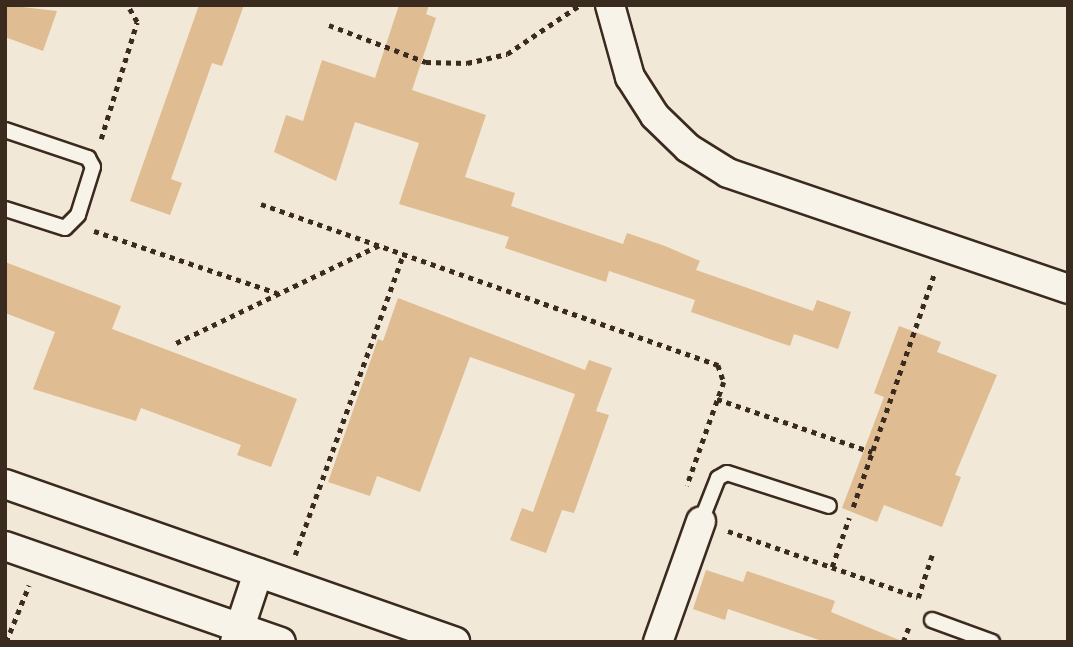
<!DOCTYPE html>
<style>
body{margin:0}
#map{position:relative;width:1073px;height:647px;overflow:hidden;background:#f2e8d7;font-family:Kalam,sans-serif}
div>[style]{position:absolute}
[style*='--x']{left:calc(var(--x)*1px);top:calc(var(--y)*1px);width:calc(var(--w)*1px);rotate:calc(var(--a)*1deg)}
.building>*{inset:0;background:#dfbc91}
.path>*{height:4.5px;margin-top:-2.25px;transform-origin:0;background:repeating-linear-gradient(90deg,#3b2a1e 0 5px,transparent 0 10px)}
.roads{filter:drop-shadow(2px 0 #3b2a1e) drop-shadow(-2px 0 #3b2a1e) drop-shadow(0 2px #3b2a1e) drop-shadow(0 -2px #3b2a1e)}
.lane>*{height:14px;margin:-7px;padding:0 7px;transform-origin:7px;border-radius:7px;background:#f7f3e8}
.street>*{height:28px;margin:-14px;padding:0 14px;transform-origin:14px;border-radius:14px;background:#f7f3e8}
span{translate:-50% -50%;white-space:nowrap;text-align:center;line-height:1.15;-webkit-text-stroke:6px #f7f3e8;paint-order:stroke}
.frame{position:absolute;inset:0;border:7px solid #3b2a1e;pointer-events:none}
</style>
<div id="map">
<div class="building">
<i style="clip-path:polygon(5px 5px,57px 11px,43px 51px,5px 37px)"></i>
<i style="clip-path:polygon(199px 5px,244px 5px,222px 66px,212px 63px,171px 179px,182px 183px,170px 215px,130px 201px)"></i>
<i style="clip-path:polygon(399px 5px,429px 5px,426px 14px,436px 18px,412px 90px,486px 115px,465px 177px,515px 193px,511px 206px,623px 244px,627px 233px,665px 246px,700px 261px,696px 270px,813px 311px,817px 300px,851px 312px,838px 349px,794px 334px,790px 346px,691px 312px,695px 300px,609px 271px,606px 282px,505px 248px,509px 237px,399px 204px,419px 143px,355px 122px,336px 181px,274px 152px,286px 115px,303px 121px,322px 60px,375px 78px)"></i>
<i style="clip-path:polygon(5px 262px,121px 306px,112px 329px,297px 399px,271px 467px,237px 455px,241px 445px,141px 408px,136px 421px,33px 389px,55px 332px,5px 313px)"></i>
<i style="clip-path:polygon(398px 298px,585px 370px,589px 360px,612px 368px,596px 411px,609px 415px,574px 513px,562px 510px,546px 553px,510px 540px,522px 508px,533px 512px,575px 394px,470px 357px,420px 492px,377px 476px,370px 496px,328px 482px,378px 339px,383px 341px)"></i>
<i style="clip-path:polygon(899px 326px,941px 342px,937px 352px,997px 375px,955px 475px,961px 477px,942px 527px,884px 505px,877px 522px,842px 508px,884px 397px,874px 393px)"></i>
<i style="clip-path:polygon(706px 570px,743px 582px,747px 571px,835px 601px,831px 612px,904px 642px,825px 642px,728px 609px,725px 620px,693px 609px)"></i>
</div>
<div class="path">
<i style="--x:329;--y:25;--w:104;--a:20.9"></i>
<i style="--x:426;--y:62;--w:41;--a:1.4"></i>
<i style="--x:467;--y:63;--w:41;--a:-12.7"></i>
<i style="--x:507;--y:54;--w:88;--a:-33.9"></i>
<i style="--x:101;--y:139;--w:122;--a:-72.9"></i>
<i style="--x:137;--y:22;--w:20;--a:-120"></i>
<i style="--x:261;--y:204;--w:485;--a:19.4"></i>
<i style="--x:718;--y:365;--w:18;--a:71"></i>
<i style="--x:724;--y:382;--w:110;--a:109.6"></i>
<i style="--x:94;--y:231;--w:193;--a:18.7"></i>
<i style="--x:176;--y:343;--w:226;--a:-25.7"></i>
<i style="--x:717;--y:399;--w:164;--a:18.9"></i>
<i style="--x:853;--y:507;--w:247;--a:-70.8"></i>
<i style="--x:728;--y:531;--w:201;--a:19.2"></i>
<i style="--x:295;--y:555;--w:321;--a:-70.2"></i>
<i style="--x:832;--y:567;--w:52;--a:-70.9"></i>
<i style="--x:918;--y:598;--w:45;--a:-72"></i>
<i style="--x:6;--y:642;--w:61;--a:-68"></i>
<i style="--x:903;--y:642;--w:17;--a:-69"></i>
</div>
<div class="roads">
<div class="lane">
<i style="--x:5;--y:130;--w:88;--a:18.6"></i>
<i style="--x:88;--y:158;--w:10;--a:61"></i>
<i style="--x:93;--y:167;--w:50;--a:107.4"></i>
<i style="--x:78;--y:215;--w:18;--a:135"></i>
<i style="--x:65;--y:228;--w:63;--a:-162.4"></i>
<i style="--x:701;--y:521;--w:46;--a:-68.4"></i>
<i style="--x:718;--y:478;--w:10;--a:-29"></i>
<i style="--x:727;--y:473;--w:107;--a:17.9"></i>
<i style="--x:932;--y:620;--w:64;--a:20.1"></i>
</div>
<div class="street">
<i style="--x:610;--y:5;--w:75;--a:74.5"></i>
<i style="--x:630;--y:77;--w:46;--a:57.3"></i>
<i style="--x:655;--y:116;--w:46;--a:44.1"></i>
<i style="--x:688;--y:148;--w:47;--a:32"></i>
<i style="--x:728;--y:173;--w:359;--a:18.8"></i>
<i style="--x:5;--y:484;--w:477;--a:19.3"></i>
<i style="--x:5;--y:546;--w:292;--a:19.2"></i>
<i style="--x:235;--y:642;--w:73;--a:-71.6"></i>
<i style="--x:658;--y:642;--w:128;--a:-70.4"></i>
</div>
</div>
<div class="frame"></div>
</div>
